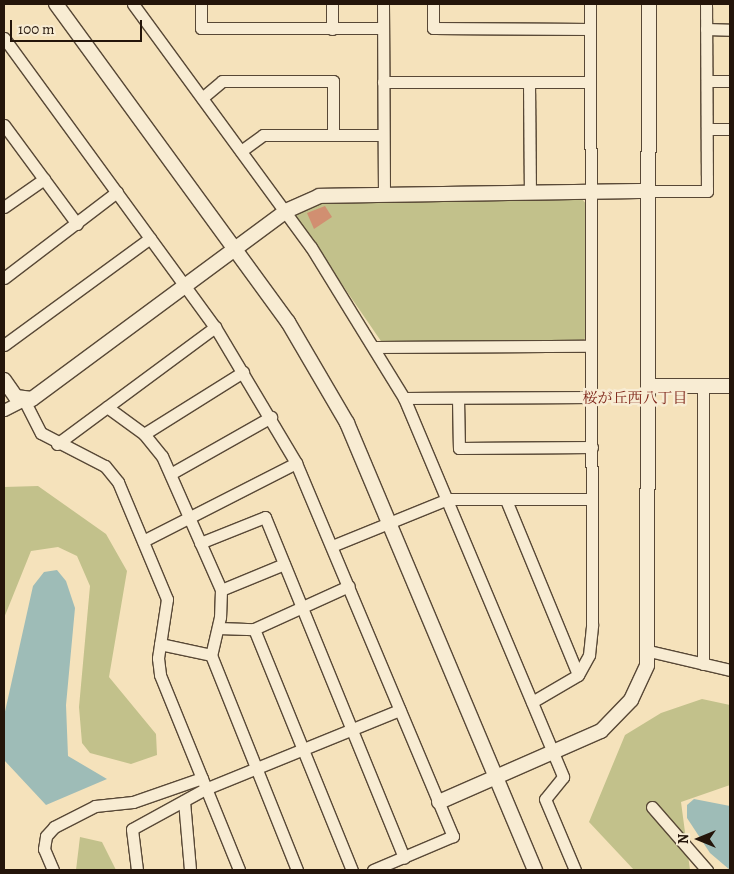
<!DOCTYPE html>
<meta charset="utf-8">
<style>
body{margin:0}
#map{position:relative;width:734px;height:874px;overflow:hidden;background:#f5e2bb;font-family:Alegreya,"Noto Serif JP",serif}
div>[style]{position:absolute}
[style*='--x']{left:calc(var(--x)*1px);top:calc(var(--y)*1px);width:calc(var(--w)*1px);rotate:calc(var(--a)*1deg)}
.green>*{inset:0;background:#c2c18b}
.water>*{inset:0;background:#9ebcb7}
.building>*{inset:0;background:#d18f71}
.roads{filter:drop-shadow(1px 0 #584836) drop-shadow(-1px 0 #584836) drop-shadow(0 1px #584836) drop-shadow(0 -1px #584836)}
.minor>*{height:11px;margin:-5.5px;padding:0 5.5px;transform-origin:5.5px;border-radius:5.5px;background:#f8ecd3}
.tertiary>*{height:14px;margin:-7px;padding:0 7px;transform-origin:7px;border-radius:7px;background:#f8ecd3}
span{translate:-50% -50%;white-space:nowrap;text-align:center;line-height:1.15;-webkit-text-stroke:5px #f8ecd3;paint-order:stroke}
.neighbourhood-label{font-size:15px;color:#7a1f14}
.frame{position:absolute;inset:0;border:5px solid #24150a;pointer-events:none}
.north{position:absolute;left:674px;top:814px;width:50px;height:50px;-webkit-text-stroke:4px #f8ecd3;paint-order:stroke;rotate:270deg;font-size:14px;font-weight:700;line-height:20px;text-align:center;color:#24150a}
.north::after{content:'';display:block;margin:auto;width:18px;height:22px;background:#24150a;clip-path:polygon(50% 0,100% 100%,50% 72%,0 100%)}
.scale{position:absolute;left:10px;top:20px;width:132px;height:22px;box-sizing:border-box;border:2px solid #24150a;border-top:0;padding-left:6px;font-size:15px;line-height:18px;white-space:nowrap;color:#24150a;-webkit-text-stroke:4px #f8ecd3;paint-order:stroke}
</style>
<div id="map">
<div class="green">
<i style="clip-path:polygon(330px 199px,582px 199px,587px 205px,587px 336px,582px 342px,383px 344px,297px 219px,296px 214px,309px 205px)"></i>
<i style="clip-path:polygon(38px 486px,106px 534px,127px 571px,109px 677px,156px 734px,157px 755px,131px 764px,90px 753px,82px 743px,79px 707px,90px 586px,77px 556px,58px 547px,31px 551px,4px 618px,4px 487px)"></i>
<i style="clip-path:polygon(702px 699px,730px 705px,730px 785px,681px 802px,690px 870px,634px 870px,589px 822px,625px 735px,661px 713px)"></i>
<i style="clip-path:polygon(80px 837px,102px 842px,116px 870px,76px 870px)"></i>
</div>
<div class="water">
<i style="clip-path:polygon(57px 570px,66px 581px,75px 608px,66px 705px,68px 756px,107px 779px,46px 805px,4px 760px,4px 716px,33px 586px,44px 572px)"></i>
<i style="clip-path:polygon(694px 799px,730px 806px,730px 870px,710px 853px,687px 818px,687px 805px)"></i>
</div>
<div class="building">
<i style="clip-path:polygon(325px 206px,332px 217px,314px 229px,307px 213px)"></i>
</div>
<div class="roads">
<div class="minor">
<i style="--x:133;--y:4;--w:301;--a:53.8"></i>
<i style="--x:311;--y:247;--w:177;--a:58.4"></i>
<i style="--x:404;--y:398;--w:411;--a:67.2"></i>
<i style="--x:563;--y:777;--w:28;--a:129"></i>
<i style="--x:545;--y:799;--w:77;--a:67.1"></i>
<i style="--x:201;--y:4;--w:24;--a:90"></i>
<i style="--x:201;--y:28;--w:182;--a:0"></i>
<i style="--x:332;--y:4;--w:25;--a:90"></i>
<i style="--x:383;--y:4;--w:189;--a:89.7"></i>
<i style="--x:433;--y:4;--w:24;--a:90"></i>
<i style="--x:433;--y:28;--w:157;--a:0.4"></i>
<i style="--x:706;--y:29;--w:24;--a:2"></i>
<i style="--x:4;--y:38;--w:358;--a:53.9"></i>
<i style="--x:215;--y:327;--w:158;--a:59.2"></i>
<i style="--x:296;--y:463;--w:405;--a:67.2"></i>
<i style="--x:453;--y:836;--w:87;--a:157"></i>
<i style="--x:707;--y:81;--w:23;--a:0"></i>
<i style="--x:383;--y:82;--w:207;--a:0"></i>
<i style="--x:529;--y:82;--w:110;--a:89.5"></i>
<i style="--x:202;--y:98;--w:26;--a:-40"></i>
<i style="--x:222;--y:81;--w:111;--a:0"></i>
<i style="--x:333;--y:81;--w:54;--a:90"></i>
<i style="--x:4;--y:125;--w:123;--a:53.6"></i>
<i style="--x:707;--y:129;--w:23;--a:0"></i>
<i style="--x:241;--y:151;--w:27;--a:-36"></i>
<i style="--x:263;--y:135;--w:120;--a:0"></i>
<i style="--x:649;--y:191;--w:58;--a:0"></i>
<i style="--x:707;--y:191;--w:187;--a:-90.3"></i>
<i style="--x:4;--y:207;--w:49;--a:-35"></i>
<i style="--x:4;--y:278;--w:142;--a:-37.3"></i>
<i style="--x:4;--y:345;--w:181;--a:-36.2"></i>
<i style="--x:375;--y:347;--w:216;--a:-0.3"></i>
<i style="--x:404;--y:398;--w:187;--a:-0.3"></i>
<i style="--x:458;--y:398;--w:50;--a:88.9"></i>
<i style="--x:459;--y:448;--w:133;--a:-0.4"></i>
<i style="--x:107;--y:407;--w:46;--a:36.1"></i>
<i style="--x:144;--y:434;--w:28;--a:51"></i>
<i style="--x:162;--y:456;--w:146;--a:66.2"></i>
<i style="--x:221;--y:590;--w:27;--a:92"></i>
<i style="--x:220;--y:617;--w:39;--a:103"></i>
<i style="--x:211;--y:655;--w:232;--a:68.2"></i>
<i style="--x:4;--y:410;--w:22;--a:-27"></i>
<i style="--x:24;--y:400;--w:37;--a:63"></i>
<i style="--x:41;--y:433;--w:72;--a:27.3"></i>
<i style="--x:105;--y:466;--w:21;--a:51"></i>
<i style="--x:118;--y:482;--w:127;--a:67.3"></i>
<i style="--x:167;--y:599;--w:60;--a:98.7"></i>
<i style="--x:158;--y:658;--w:17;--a:83"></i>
<i style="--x:160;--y:675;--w:210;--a:67.9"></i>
<i style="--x:144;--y:434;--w:117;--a:-32.1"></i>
<i style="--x:57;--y:444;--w:197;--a:-36.5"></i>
<i style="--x:172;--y:473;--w:114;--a:-29.5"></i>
<i style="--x:506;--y:500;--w:189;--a:67.6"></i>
<i style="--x:143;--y:541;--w:172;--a:-27"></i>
<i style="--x:200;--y:543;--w:70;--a:-21.8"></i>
<i style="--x:265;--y:517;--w:368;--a:67.8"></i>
<i style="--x:332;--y:546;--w:125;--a:-22.1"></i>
<i style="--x:448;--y:499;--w:144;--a:0"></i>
<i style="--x:221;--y:590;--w:68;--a:-22.4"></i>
<i style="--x:218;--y:628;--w:36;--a:2"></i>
<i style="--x:254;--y:629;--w:104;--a:-24.4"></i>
<i style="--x:254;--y:629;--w:260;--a:67.9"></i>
<i style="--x:160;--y:644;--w:52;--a:12.2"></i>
<i style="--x:649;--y:651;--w:83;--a:13.2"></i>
<i style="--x:703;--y:664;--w:278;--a:-90"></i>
<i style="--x:532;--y:702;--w:53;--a:-30.4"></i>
<i style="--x:578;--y:675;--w:23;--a:-61"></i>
<i style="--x:589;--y:655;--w:31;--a:-84"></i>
<i style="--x:592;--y:624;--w:620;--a:-90.18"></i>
<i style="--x:184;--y:801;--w:69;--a:85"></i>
<i style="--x:652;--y:807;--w:84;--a:48.9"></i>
<i style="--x:53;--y:870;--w:23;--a:-113"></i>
<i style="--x:44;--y:849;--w:13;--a:-81"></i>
<i style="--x:46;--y:836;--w:12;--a:-48"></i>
<i style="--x:54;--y:827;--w:46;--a:-27.1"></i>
<i style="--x:95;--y:806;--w:38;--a:-6"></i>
<i style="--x:133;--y:802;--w:73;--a:-19.2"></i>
<i style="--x:137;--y:870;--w:41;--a:-97"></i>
<i style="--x:132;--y:829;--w:83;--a:-28.7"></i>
<i style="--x:205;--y:789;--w:210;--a:-22.1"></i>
</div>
<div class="tertiary">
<i style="--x:56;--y:4;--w:394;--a:53.9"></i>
<i style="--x:288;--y:322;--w:117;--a:59.7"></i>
<i style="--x:347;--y:423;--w:485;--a:67.2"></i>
<i style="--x:4;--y:380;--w:21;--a:55"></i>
<i style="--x:16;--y:397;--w:16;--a:7"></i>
<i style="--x:32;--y:399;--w:316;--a:-36.5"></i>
<i style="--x:286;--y:211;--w:36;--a:-24"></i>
<i style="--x:319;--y:196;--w:330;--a:-0.9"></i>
<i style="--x:649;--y:386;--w:81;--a:0"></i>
<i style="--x:439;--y:802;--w:177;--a:-23.7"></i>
<i style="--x:601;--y:731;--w:43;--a:-45.9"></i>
<i style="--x:631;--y:700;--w:38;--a:-65"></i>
<i style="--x:647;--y:665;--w:661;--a:-89.83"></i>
</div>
</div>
<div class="neighbourhood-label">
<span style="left:635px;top:399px">桜が丘西八丁目</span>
</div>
<div class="frame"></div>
<div class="north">N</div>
<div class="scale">100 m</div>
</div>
